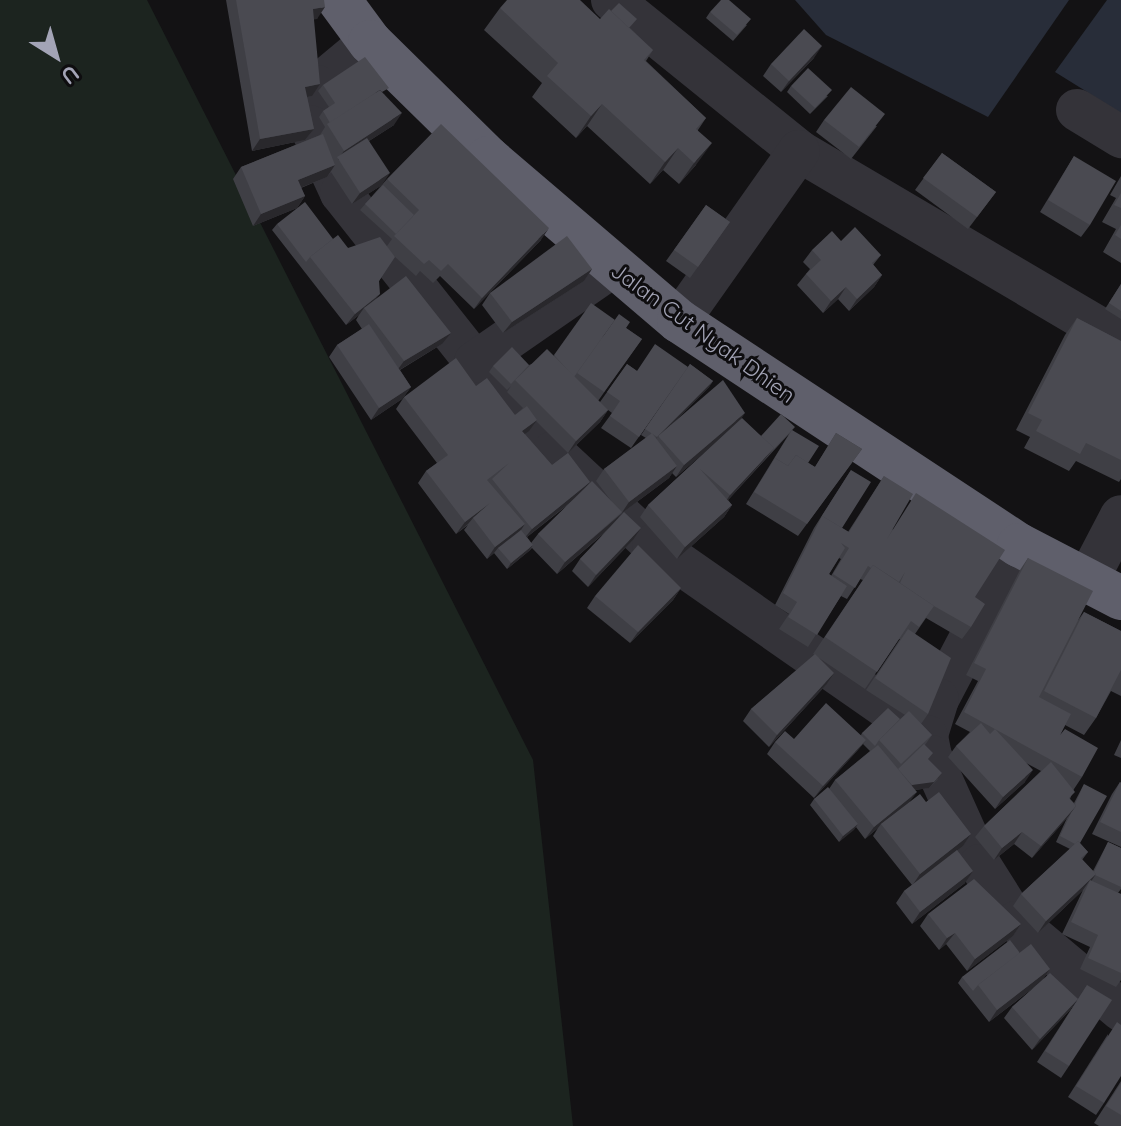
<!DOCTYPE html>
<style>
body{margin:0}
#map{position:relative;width:1121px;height:1126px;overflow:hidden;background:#131214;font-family:Quicksand,sans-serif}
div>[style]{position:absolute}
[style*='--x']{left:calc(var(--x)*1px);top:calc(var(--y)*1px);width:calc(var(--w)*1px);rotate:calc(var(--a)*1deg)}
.green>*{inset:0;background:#1c241f}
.water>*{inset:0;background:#282d39}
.minor>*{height:42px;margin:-21px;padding:0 21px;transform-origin:21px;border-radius:21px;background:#343339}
.highway>*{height:44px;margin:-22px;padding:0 22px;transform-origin:22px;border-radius:22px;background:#5f5f6b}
.wall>*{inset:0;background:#3f3f45}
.shaded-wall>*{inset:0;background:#29282c}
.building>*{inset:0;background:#4a4a51}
span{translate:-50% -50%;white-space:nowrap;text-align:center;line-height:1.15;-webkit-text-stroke:6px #0e0d0f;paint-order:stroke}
.street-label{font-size:22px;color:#a3a4b6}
.north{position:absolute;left:16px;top:16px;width:80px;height:80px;-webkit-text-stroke:6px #0e0d0f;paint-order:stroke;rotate:143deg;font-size:22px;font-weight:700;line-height:32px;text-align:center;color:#a3a4b6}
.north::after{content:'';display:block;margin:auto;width:28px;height:36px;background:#a3a4b6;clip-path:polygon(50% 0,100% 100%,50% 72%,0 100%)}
</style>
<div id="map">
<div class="green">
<i style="clip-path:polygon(0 0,147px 0,533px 760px,573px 1126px,0 1126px)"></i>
</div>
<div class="water">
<i style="clip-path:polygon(795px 0,1069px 0,988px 117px,826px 35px)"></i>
<i style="clip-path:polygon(1107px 0,1121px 0,1121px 113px,1055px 72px)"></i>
</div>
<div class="minor">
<i style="--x:612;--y:0;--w:240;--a:38.9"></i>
<i style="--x:799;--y:151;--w:374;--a:30.5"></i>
<i style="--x:370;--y:42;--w:69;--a:140.3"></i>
<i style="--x:317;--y:86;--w:41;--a:99.9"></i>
<i style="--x:310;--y:126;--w:74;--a:65.2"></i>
<i style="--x:341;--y:193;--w:216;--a:51.6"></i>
<i style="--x:475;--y:362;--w:119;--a:49.1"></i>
<i style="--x:553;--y:452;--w:137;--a:42.9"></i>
<i style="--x:653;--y:545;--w:334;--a:34.9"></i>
<i style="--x:1077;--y:110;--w:52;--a:31.5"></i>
<i style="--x:679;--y:321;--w:208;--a:-54.8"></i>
<i style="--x:475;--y:362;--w:165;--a:-34.7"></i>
<i style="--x:1019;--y:545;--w:174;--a:117.7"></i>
<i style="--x:938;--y:699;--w:39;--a:107"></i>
<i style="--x:927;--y:736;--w:20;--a:79"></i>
<i style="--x:931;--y:756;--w:120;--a:65.8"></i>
<i style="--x:980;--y:865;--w:67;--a:57.7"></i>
<i style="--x:1016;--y:922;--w:137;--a:40"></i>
<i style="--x:1087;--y:581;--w:73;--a:-62.4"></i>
</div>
<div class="highway">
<i style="--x:339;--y:0;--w:52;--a:53.6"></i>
<i style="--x:370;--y:42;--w:165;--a:44.5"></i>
<i style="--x:488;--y:158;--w:251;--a:40.5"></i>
<i style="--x:679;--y:321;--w:407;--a:33.4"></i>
<i style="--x:1019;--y:545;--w:115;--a:27.5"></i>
</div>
<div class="wall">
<i style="clip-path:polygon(226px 0,324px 0,317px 19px,314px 19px,312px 96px,307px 97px,314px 129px,305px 140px,252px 151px)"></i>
<i style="clip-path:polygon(500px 8px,630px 28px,653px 50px,646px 61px,706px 118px,698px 130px,696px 165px,679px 184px,663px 170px,650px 184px,587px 126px,576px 138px,532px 97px,542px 83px,484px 30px)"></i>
<i style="clip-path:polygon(710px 12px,747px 25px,733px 41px,706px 18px)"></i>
<i style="clip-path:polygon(814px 58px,781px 92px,763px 76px,771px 64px)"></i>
<i style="clip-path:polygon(323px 85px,384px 94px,394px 125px,369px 141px,382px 185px,352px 204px,331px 172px,327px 177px,301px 188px,305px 196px,297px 208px,253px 226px,233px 179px,241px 167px,320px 135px,325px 127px,319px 117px,323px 111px,329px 107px,318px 91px)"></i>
<i style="clip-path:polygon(791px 86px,828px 96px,810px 114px,787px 92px)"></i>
<i style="clip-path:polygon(824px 120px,877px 126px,851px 159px,816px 132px)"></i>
<i style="clip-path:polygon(942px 153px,996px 192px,968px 229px,915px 190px)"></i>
<i style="clip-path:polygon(1074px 156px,1090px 225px,1081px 237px,1040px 212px)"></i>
<i style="clip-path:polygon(1121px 176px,1121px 263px,1103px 252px,1116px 229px,1102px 222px,1116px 198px,1110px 195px)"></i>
<i style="clip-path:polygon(387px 179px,541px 240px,474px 309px,440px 276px,433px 283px,420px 271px,416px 276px,394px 256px,379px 281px,376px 299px,442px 344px,400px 370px,411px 387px,402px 399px,371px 420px,329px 357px,337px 345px,362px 329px,356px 320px,359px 315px,346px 325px,272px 230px,277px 224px,333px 239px,348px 248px,387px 246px,392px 239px,360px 210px)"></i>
<i style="clip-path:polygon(706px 205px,730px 222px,690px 278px,666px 261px)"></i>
<i style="clip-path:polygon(841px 241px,881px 255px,873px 265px,882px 275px,874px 287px,849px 311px,838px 299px,823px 313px,797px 285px,810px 269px,803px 262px,812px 250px)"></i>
<i style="clip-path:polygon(592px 269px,584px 281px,503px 333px,482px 305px,490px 293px)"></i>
<i style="clip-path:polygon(1121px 284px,1121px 319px,1105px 309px)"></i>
<i style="clip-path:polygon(1077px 318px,1121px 341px,1121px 479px,1119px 482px,1076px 461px,1069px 471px,1024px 448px,1030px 437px,1016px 430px,1065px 335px)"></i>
<i style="clip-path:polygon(evenodd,626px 328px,642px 339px,598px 401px,600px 402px,627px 364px,637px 371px,688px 367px,631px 448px,601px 428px,612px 413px,608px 410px,600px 422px,568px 453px,587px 487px,612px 502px,596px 481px,604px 469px,646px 438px,641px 435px,690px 364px,713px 381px,709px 387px,671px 425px,739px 421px,761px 436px,792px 430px,808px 463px,815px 467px,836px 433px,862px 449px,798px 536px,746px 504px,789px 434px,728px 500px,732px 505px,724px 517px,677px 559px,640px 517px,648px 505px,713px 445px,676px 477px,672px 473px,669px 478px,622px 513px,617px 520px,633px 540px,588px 587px,572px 571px,580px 559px,609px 529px,557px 574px,532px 548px,529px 551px,507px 569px,494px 553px,487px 559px,464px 530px,468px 525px,456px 534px,418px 483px,426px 471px,437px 463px,396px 409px,404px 397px,476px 386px,515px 415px,523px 408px,507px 392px,511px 386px,507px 390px,489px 372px,493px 366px,529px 365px,626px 328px,536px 421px,568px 453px,552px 465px,525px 434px,536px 421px,626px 328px,569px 504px,538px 534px,531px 543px,527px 537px,569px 504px)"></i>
<i style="clip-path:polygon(evenodd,851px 470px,842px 528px,848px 532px,884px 476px,892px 529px,975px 597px,971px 627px,962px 639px,926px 618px,915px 634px,928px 714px,921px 724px,932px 735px,925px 745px,928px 760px,938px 779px,929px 788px,915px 790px,909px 802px,926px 802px,971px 834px,963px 846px,957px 851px,965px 883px,912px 924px,896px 903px,904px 891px,912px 885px,873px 836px,878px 828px,865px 839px,856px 827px,839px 842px,810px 805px,814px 799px,829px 789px,835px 780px,870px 751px,863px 744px,857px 751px,814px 798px,767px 754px,775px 742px,794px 739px,861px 735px,862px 733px,900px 719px,905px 715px,866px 690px,900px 639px,899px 639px,865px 689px,819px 658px,826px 685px,769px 747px,743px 721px,751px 709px,815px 655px,813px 654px,863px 580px,860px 579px,847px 599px,841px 596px,808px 647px,779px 629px,789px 614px,775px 605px,814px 528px,851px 470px,839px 558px,841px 559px,831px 576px,829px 574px,839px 558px)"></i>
<i style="clip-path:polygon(1028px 558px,1078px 620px,1084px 612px,1121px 631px,1121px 696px,1111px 691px,1096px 718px,1084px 735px,1065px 725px,1060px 735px,1082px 777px,1074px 789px,1070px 799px,1074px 803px,1084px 784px,1080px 843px,1088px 852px,1082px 860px,1093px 871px,1108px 842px,1121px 848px,1121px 889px,1118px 893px,1121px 894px,1121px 980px,1116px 987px,1080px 969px,1090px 947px,1062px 934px,1083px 890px,1038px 933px,1013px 906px,1021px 894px,1070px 849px,1056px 842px,1067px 818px,1032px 858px,1014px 844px,994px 860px,975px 837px,984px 826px,1041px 771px,1026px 763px,1025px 782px,995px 809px,948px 757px,956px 746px,970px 732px,955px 724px,978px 681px,966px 675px,1020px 570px)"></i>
<i style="clip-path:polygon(681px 588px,673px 600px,630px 643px,587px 608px,595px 596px)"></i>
<i style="clip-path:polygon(1121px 740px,1121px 758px,1114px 755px)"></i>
<i style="clip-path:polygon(1120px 782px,1121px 783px,1121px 847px,1092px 834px,1112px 794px)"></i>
<i style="clip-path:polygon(928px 914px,1021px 924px,1013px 936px,967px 971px,946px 944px,939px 950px,920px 926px)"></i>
<i style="clip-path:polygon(1020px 953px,1050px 969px,1043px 979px,1078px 999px,1070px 1010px,1032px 1050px,1004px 1018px,1012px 1007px,1037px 985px,989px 1022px,958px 983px,962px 977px)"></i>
<i style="clip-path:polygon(1087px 985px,1069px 1066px,1061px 1078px,1037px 1062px)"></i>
<i style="clip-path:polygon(1108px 1034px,1104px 1103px,1096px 1115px,1068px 1097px)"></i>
<i style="clip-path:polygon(1121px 1081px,1121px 1126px,1099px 1126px,1094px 1123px)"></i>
</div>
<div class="shaded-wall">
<i style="clip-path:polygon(325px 7px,317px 19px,305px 21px,313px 9px)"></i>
<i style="clip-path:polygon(822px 46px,814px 58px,781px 92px,789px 81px)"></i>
<i style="clip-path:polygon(320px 84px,312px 96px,297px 99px,305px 87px)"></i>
<i style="clip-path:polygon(602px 104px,587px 126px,576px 138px,591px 116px)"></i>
<i style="clip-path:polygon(402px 113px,394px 125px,339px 160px,338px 159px,344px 151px)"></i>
<i style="clip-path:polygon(314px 129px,305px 140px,252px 151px,260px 139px)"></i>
<i style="clip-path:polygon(712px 143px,696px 165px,679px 184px,694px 163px)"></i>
<i style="clip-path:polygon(678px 148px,663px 170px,650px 184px,665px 162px)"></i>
<i style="clip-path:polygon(335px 165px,327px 177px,290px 192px,298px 180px)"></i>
<i style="clip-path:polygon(390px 173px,382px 185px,352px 204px,360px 193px)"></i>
<i style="clip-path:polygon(305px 196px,297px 208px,253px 226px,261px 214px)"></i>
<i style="clip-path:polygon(549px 228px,541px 240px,474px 309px,482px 298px)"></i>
<i style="clip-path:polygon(592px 269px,584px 281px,503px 333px,512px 322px)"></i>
<i style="clip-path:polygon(882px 275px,874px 287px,849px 311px,857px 299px)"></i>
<i style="clip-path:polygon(846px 287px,838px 299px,823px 313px,831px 301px)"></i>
<i style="clip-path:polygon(380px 294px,372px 305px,364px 308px,359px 315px,346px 325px,355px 314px)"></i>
<i style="clip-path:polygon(451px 333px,442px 344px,396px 372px,404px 361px)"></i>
<i style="clip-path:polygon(713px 381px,709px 387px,659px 437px,658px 436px,653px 443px,657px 437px)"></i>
<i style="clip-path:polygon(411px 387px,402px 399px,371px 420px,379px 408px)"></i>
<i style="clip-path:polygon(608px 410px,600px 422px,568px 453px,576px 441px)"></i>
<i style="clip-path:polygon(745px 413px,737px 425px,676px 477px,684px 465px)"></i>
<i style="clip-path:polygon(537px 420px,529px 431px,514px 442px,522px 431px)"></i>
<i style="clip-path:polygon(774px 448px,765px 459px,722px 507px,730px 495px)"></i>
<i style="clip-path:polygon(677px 466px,669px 478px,622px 513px,614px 524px,557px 574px,565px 562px,621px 514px,629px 502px)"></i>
<i style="clip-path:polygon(590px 482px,582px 493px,523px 540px,532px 529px)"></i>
<i style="clip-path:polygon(490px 503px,473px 518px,468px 524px,456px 534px,465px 522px)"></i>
<i style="clip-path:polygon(732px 505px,724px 517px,677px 559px,685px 547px)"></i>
<i style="clip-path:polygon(525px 524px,517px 536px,498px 548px,494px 553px,487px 559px,495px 547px)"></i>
<i style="clip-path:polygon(641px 528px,633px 540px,588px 587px,596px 575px)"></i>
<i style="clip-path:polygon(533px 545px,529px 551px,507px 569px,511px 563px)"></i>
<i style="clip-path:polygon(681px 588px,673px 600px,630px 643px,638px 632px)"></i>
<i style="clip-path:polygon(834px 673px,826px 685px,769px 747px,777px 735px)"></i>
<i style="clip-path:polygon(866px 740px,857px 751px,814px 798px,823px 786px)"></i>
<i style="clip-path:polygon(1033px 770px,1025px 782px,995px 809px,1003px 797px)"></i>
<i style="clip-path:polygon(942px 773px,929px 788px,908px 791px,912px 785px)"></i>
<i style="clip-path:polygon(917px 792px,908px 804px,881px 824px,878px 828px,865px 839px,874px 827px)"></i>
<i style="clip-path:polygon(1076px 806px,1068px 817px,1032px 858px,1041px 846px)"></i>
<i style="clip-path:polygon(858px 824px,854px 830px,839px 842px,843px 836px)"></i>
<i style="clip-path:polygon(1022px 832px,1014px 844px,994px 860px,1002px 848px)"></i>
<i style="clip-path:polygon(971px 834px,963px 846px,912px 886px,920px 874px)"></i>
<i style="clip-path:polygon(973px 871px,965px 883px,912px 924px,920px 912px)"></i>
<i style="clip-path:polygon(1096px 874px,1088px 886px,1090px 880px,1083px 890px,1038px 933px,1046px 921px)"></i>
<i style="clip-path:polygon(1021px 924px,1013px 936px,967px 971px,975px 959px)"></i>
<i style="clip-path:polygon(955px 933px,946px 944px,939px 950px,947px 938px)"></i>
<i style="clip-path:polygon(1050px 969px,1042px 981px,989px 1022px,997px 1010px)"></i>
<i style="clip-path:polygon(1078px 999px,1070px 1010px,1032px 1050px,1040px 1039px)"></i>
</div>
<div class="building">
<i style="clip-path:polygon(236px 0,324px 0,325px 7px,313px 9px,320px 84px,305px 87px,314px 129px,260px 139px)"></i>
<i style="clip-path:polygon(507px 0,580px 0,600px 19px,609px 9px,653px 50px,644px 60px,706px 118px,696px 129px,712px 143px,694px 163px,678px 148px,665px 162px,602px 104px,591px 116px,547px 76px,558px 63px,500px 8px)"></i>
<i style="clip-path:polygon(721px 0,729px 0,751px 19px,737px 35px,710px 12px)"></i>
<i style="clip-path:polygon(619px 3px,637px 19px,629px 28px,611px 11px)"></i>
<i style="clip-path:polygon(804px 29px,822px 46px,789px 81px,771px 64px)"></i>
<i style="clip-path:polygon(365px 57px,389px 88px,382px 92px,380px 90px,330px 123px,323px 111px,335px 103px,323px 85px)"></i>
<i style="clip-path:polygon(808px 68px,832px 90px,815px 108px,791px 86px)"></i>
<i style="clip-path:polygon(851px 87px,885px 114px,859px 147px,824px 120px)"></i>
<i style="clip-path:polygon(380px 90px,402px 113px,344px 151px,327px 124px)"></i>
<i style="clip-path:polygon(441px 124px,549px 228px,482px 298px,448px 264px,441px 271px,429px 260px,424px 264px,394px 236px,419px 210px,387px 179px)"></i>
<i style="clip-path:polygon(323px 134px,335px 165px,298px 180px,305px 196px,261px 214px,241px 167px)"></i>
<i style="clip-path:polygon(367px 138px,390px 173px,360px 193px,337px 157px)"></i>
<i style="clip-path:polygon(942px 153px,996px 192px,977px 217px,923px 178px)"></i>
<i style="clip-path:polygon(1074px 156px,1116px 181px,1090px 225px,1048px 200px)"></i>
<i style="clip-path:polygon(383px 185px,414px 215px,396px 234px,365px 204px)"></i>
<i style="clip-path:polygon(1121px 193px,1121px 208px,1114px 205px)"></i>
<i style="clip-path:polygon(305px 202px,333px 239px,310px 257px,306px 262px,277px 224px)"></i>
<i style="clip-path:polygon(706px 205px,730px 222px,698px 267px,674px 250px)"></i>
<i style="clip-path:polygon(1121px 225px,1121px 239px,1115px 235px)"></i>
<i style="clip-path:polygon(855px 227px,881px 255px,872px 263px,882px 275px,857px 299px,846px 287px,831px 301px,806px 274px,821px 260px,812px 250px,832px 231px,841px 241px)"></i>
<i style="clip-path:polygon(338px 235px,348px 248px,380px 237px,395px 257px,379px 281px,380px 294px,355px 314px,310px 257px)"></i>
<i style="clip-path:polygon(567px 236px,592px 269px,512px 322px,490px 293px)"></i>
<i style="clip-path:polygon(406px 276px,451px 333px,404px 361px,364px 308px)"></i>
<i style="clip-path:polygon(1121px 284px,1121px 311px,1109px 303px)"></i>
<i style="clip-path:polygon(591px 303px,615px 320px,574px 377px,554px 355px)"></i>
<i style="clip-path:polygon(619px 314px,630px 322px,626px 328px,642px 339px,604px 392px,577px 373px)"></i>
<i style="clip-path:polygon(1077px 318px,1121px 341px,1121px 460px,1086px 443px,1080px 454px,1036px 431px,1042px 420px,1028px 413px)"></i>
<i style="clip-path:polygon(369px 324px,411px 387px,379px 408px,337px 345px)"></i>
<i style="clip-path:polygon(655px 344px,688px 367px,639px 437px,610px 416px,620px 401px,607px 392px,627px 364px,637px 371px)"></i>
<i style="clip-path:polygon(512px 347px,529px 365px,511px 384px,493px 366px)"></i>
<i style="clip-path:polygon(547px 349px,608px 410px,576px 441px,515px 380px)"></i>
<i style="clip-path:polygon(456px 358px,476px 386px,487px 378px,515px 415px,527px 406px,537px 420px,522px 431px,552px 465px,568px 453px,590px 482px,532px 529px,492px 479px,509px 463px,487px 480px,525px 524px,495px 547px,473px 518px,490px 503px,465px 522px,426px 471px,448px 455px,404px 397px)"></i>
<i style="clip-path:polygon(690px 364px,713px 381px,657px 437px,645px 429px)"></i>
<i style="clip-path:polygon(723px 380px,745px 413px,684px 465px,658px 436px)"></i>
<i style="clip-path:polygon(781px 414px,795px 427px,770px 453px,774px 448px,761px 436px)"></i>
<i style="clip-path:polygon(742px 418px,774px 448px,730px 495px,700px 469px,732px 505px,685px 547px,648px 505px)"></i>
<i style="clip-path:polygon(792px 430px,819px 446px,808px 463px,796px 455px,788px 466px,775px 458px,771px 464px)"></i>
<i style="clip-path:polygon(652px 433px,677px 466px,629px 502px,604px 469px)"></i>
<i style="clip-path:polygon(836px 433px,862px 449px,807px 524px,754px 492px,775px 458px,788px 466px,796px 455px,815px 467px)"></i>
<i style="clip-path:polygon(851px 470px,871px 482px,842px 528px,822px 516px,818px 522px)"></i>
<i style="clip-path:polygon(884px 476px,913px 494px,887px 539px,916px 493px,1005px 550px,975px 597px,985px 604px,971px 627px,934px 606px,900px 583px,905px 572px,899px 582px,873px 565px,871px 568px,868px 566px,855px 588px,833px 574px,849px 548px,841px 543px,845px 548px,829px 574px,847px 586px,817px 635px,788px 617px,797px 602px,783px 593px,822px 516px,849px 532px)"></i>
<i style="clip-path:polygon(592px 481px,622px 512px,565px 562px,538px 534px)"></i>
<i style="clip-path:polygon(624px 512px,641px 528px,596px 575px,580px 559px)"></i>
<i style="clip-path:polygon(521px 530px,533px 545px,511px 563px,498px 548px)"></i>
<i style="clip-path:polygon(638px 545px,681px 588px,638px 632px,595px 596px)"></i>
<i style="clip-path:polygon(1028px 558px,1093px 591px,1039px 697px,1071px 714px,1060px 735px,1065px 729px,1098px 748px,1082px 777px,964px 712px,986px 669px,974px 663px)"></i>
<i style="clip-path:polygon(873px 565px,934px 606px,919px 627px,911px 621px,877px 672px,825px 637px)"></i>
<i style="clip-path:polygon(1084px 612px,1121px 631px,1121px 670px,1096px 718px,1044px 691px)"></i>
<i style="clip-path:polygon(908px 629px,951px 658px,928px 714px,875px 678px)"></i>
<i style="clip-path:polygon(815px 654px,834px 673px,777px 735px,751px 709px)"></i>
<i style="clip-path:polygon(826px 703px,866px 740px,823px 786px,775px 742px,785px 731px,794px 739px)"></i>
<i style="clip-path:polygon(888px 708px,900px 719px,879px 740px,875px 746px,862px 733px)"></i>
<i style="clip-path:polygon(909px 711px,932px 735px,901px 764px,879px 740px)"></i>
<i style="clip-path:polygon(981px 723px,990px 734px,995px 729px,1033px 770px,1003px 797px,956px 746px)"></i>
<i style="clip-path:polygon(924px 744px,933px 753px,928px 759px,942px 773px,934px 782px,912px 785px,898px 769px)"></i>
<i style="clip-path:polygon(878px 745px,917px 792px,874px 827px,835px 780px)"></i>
<i style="clip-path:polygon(1051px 762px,1075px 792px,1069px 798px,1076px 806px,1041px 846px,1022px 832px,1002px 848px,984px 826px)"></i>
<i style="clip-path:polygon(1120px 782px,1121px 783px,1121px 832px,1100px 822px)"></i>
<i style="clip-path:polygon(1084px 784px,1107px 796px,1080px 843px,1078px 841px,1075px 844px,1060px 836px,1071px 813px,1076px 806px,1075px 804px)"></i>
<i style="clip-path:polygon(828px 787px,858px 824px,843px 836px,814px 799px)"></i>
<i style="clip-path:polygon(939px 792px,971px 834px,920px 874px,881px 824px,920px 794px,926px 802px)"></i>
<i style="clip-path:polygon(1078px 841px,1088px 852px,1081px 858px,1096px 874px,1046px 921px,1021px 894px)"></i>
<i style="clip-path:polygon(1108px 842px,1121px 848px,1121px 887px,1095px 875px,1096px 874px,1094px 872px)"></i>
<i style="clip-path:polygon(957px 850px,973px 871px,920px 912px,904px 891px)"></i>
<i style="clip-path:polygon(974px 879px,1021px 924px,975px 959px,955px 933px,947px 938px,928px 914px)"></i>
<i style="clip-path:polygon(1090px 880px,1121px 894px,1121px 973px,1088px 958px,1098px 935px,1071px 922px)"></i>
<i style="clip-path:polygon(1010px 940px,1020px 953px,978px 985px,973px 991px,962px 977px)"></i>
<i style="clip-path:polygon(1031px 944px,1050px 969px,997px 1010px,978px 985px)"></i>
<i style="clip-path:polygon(1050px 973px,1078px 999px,1040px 1039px,1012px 1007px)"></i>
<i style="clip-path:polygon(1087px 985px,1112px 1000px,1069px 1066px,1045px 1051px)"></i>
<i style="clip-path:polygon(1117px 1022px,1121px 1025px,1121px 1076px,1104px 1103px,1076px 1086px)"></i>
<i style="clip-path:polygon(1121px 1083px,1121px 1115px,1106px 1106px)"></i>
</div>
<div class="street-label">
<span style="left:703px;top:333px;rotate:36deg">Jalan Cut Nyak Dhien</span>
</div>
<div class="north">U</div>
</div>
